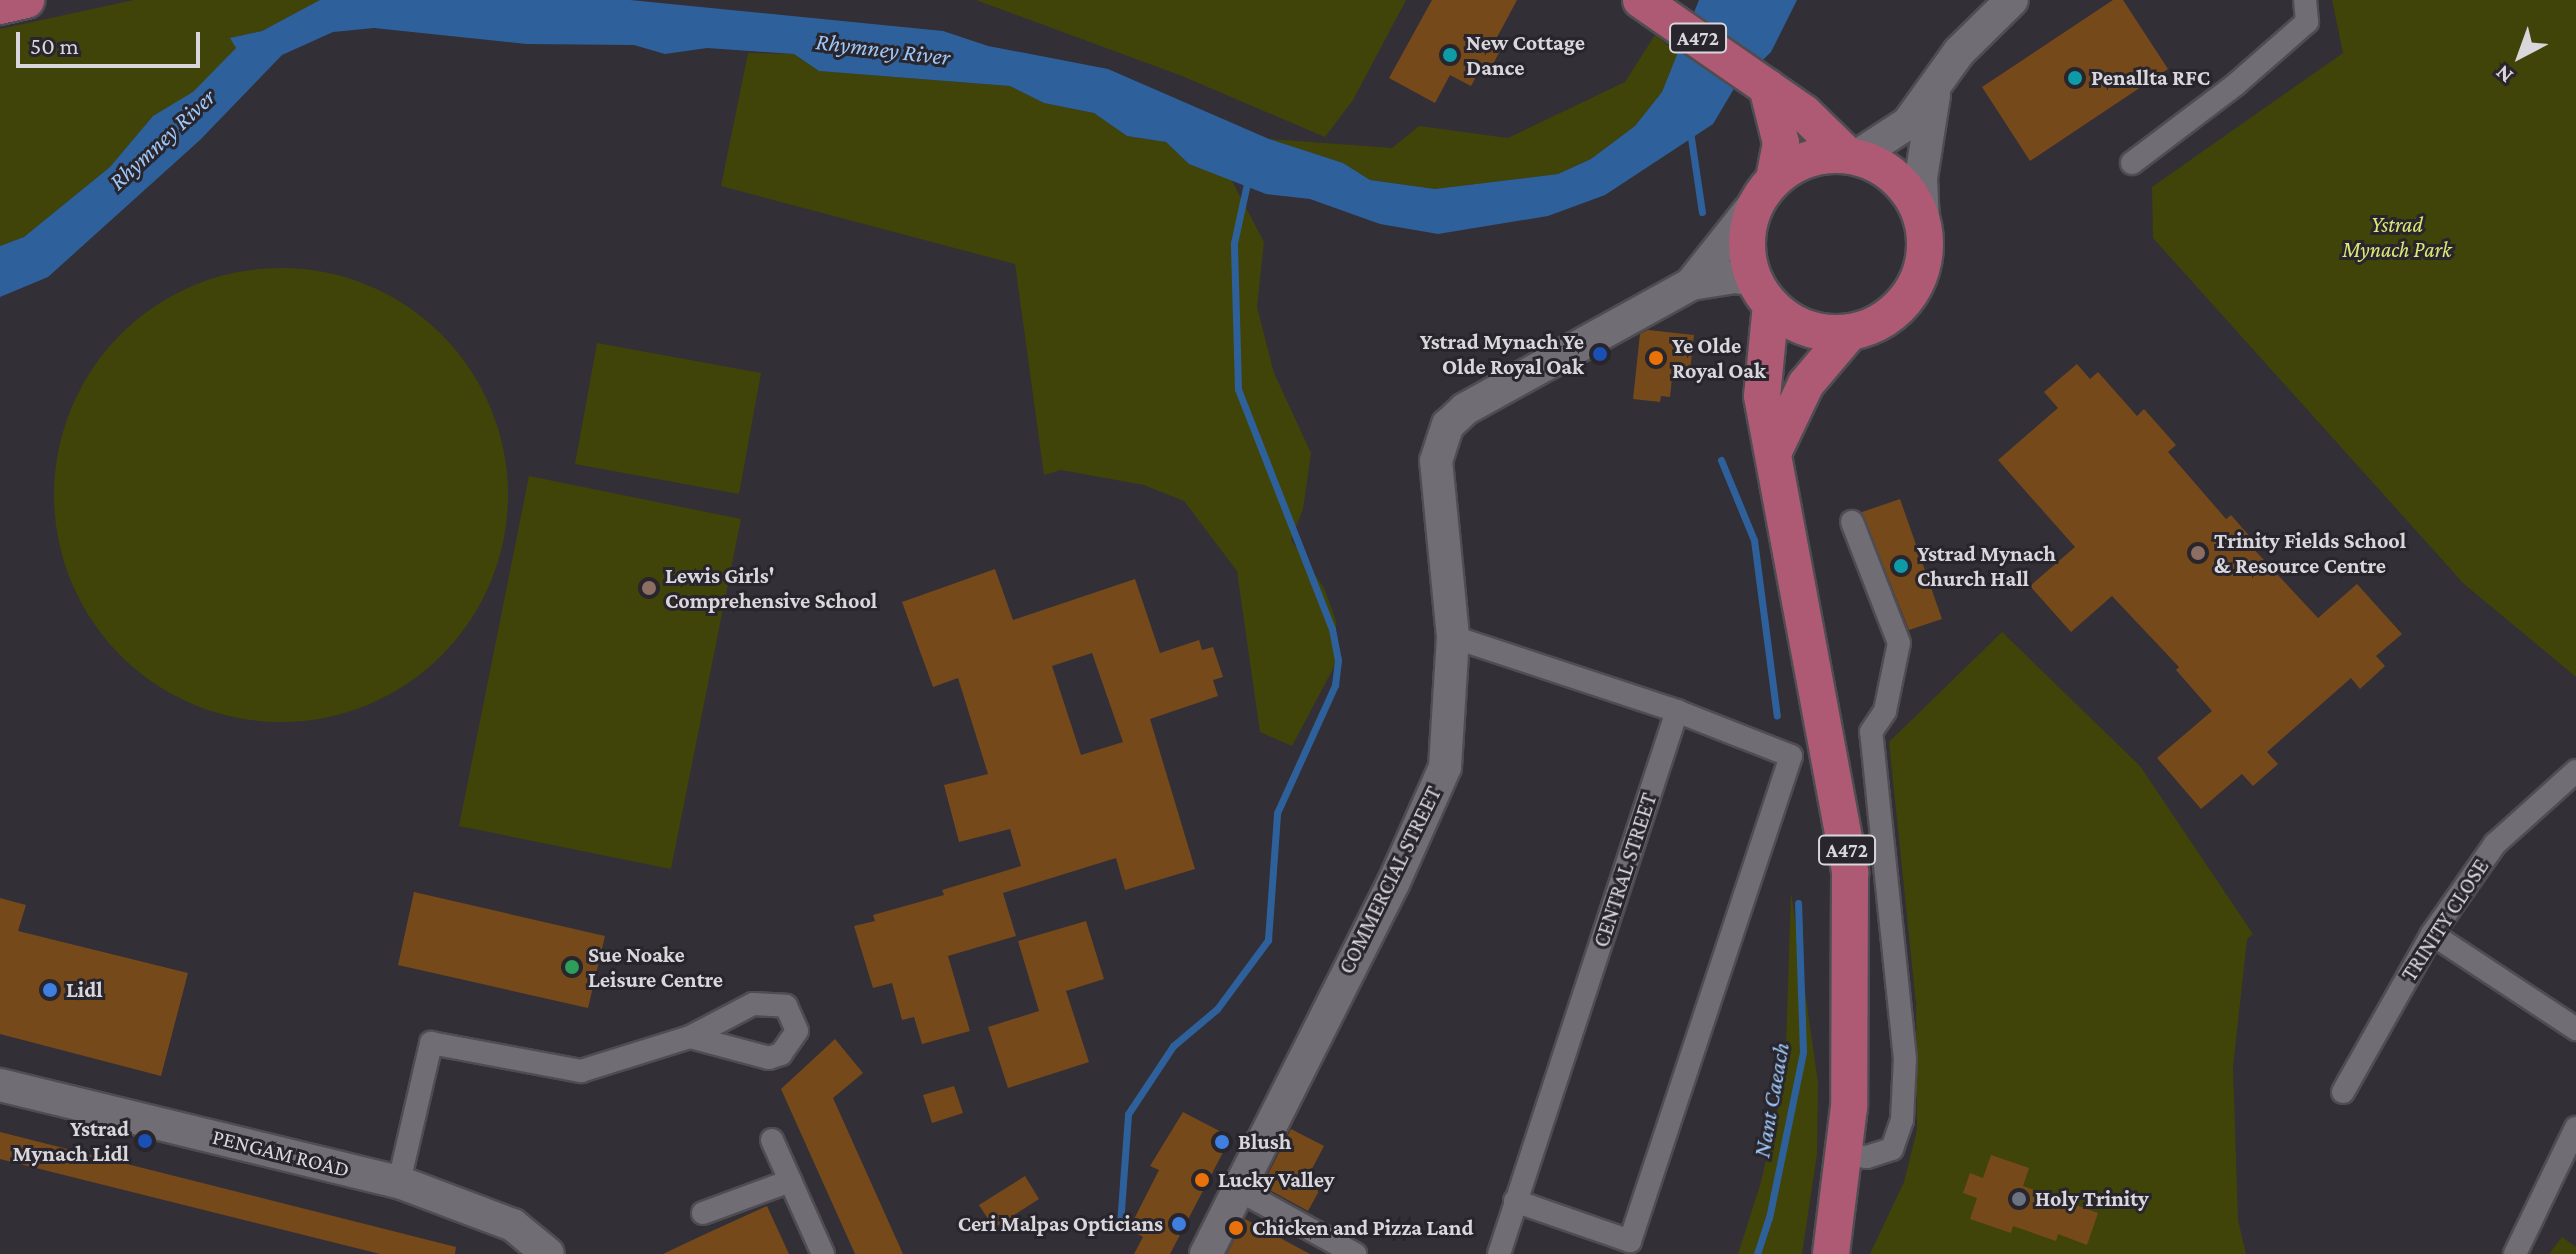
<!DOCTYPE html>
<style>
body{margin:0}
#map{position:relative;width:2576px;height:1254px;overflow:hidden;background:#322f36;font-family:"Crimson Pro",serif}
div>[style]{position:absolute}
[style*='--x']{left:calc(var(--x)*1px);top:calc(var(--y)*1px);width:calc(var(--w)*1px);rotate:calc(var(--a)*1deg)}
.green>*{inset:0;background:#414408}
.round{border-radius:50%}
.water>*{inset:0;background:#2e619b}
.stream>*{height:7px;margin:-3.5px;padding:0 3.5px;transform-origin:3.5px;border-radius:3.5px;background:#2e619b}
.building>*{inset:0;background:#76491b}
.roads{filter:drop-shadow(2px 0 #4f4d52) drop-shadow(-2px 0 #4f4d52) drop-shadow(0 2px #4f4d52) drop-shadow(0 -2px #4f4d52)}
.street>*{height:22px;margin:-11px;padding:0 11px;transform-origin:11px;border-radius:11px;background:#706d75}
.secondary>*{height:32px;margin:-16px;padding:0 16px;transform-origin:16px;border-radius:16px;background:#706d75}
.primary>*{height:36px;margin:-18px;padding:0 18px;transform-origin:18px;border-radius:18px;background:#af5a74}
.primary>.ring{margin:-18px;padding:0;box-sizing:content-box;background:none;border:36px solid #af5a74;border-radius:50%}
.dots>*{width:22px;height:22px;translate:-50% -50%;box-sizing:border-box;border:4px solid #28252c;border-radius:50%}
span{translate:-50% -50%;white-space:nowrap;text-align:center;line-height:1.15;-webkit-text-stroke:6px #28252c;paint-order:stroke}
.shield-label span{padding:2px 6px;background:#28252c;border:2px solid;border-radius:6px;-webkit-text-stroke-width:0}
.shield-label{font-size:20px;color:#d9d7dc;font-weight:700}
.poi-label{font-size:22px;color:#d9d7dc;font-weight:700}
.left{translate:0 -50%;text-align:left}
.right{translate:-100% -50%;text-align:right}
.park-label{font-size:22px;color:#dee777;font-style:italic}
.street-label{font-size:22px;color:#d9d7dc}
.water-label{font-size:24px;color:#9ec8f9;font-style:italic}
.north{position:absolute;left:2480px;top:16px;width:80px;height:80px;-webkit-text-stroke:6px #28252c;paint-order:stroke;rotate:221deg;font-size:22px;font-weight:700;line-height:32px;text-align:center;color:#d9d7dc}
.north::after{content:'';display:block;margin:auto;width:28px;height:36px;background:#d9d7dc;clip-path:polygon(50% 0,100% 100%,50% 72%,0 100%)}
.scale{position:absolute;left:16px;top:32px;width:184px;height:36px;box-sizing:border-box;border:4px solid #d9d7dc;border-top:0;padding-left:10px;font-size:24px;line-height:28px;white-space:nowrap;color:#d9d7dc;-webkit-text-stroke:6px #28252c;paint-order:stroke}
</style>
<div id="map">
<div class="green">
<i style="clip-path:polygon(134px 0,320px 0,262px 31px,231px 38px,236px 48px,193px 93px,153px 116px,110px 167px,24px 237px,0 246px,0 29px)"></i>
<i style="clip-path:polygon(976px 0,1406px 0,1353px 100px,1325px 137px,1182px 76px)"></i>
<i style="clip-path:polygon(2332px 0,2576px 0,2576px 677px,2464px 584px,2153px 238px,2152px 187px,2343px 53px)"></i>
<i style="clip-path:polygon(1655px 35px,1678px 53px,1662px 92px,1635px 126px,1591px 159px,1558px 174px,1435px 189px,1370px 180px,1343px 163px,1269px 139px,1392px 148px,1419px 126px,1508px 138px,1625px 82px)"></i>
<i style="clip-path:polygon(748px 53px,794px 54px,819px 71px,1010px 86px,1044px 103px,1094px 113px,1127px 136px,1166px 142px,1189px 164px,1231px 179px,1264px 242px,1257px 307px,1274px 373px,1311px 453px,1303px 509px,1291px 540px,1324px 588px,1336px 621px,1336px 663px,1292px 746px,1260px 732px,1237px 571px,1184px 501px,1144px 485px,1061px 470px,1044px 475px,1015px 264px,721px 186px)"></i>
<i class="round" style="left:54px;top:268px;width:454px;height:454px"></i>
<i style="clip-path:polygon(597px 343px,761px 373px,739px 494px,575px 464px)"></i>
<i style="clip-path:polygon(529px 476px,741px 519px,671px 869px,459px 826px)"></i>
<i style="clip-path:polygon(2002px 632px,2140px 766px,2253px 934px,2247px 939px,2233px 1067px,2238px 1220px,2246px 1254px,1870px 1254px,1904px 1182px,1917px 1130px,1916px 1004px,1889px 742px)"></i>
<i style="clip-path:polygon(1791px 892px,1818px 1083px,1817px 1154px,1802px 1254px,1738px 1254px,1761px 1182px,1785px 1078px)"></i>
<i style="clip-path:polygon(2562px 1237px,2576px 1247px,2576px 1254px,2549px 1254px)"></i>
</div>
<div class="water">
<i style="clip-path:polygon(320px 0,630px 0,943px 31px,988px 46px,1108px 69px,1269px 139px,1343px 163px,1370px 180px,1435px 189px,1558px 174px,1591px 159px,1635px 126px,1662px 92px,1699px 0,1797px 0,1771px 52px,1735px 87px,1713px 124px,1605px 195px,1548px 216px,1438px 234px,1380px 224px,1310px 199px,1266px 194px,1189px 164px,1166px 142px,1127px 136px,1094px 113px,1044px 103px,1010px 86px,819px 71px,794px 54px,707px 48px,665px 54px,634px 45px,526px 44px,374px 28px,333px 32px,282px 55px,200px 140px,48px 277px,0 297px,0 246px,24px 237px,110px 167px,153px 116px,193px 92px,236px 48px,230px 38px,262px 31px)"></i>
</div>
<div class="stream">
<i style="--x:1690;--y:131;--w:82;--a:81.6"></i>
<i style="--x:1721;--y:460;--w:87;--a:67.6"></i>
<i style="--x:1754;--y:540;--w:177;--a:82.6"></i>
<i style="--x:1120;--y:1224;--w:110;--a:-85.8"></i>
<i style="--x:1128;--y:1114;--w:82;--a:-56.5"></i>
<i style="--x:1173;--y:1046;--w:57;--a:-40.1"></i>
<i style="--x:1217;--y:1009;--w:86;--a:-53.5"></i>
<i style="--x:1268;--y:940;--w:127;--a:-85.9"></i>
<i style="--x:1277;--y:813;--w:141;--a:-65.6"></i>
<i style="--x:1335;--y:685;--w:25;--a:-83"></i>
<i style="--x:1338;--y:660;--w:32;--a:-101"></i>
<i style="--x:1332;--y:629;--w:258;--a:-111.4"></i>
<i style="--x:1238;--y:389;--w:146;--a:-91.6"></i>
<i style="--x:1234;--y:243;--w:66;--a:-77.7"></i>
<i style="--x:1757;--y:1254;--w:38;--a:-72"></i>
<i style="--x:1769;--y:1218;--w:169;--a:-78.4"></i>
<i style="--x:1803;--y:1052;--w:149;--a:-91.9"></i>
</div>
<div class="building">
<i style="clip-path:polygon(1432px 0,1517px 0,1494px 43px,1502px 47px,1492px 66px,1484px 62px,1471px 86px,1450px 75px,1435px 103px,1389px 78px)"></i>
<i style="clip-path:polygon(2113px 0,2123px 0,2168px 69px,2030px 161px,1982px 87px)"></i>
<i style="clip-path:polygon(1648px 330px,1694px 335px,1689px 380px,1672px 378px,1670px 397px,1661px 396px,1660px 402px,1633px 399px,1640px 334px)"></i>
<i style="clip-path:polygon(2077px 364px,2090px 379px,2098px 372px,2137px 416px,2144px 409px,2176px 445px,2168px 452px,2226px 519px,2231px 515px,2252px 539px,2248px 543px,2318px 618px,2357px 584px,2402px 634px,2376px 656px,2385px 666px,2360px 689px,2351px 678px,2267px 752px,2278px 764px,2253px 786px,2242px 774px,2201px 809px,2157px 758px,2212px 711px,2176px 670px,2179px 667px,2112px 596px,2071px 632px,2030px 586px,2075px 547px,1998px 460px,2058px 408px,2044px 392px)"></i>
<i style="clip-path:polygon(1900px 499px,1942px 619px,1909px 630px,1862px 512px)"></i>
<i style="clip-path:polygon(evenodd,995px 569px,1013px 620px,1135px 579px,1160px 653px,1199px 640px,1202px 650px,1213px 647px,1223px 677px,1213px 680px,1218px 696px,1150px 719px,1195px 869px,1125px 890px,1116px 858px,1003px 893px,1016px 936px,948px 956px,970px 1031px,922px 1044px,914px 1017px,902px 1020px,892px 983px,873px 988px,854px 926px,875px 921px,873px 915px,944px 895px,942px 890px,1021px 866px,1010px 829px,959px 842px,944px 785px,988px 774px,958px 678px,933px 687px,902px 602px,995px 569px,1092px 653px,1123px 742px,1081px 755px,1052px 666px,1092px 653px)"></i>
<i style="clip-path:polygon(414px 892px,605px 936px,588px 1008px,398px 965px)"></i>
<i style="clip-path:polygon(0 898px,26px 905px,18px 931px,188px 973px,161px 1076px,0 1034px)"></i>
<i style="clip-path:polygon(1086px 921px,1104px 979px,1066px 991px,1089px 1062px,1008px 1088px,988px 1027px,1039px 1011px,1018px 941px)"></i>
<i style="clip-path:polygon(835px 1039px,863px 1073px,833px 1098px,903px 1254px,855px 1254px,781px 1089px)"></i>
<i style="clip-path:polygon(954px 1086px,963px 1113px,932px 1123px,923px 1095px)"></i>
<i style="clip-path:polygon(1183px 1112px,1231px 1137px,1170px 1254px,1134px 1254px,1143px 1237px,1129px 1229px,1159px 1170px,1150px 1166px)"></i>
<i style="clip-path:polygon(1291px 1129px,1324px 1146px,1305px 1182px,1320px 1189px,1308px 1211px,1262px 1186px)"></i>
<i style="clip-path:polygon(0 1132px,456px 1247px,455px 1254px,380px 1254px,0 1159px)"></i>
<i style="clip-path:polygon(1991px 1155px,2029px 1168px,2023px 1186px,2098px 1213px,2087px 1245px,2058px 1234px,2056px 1241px,2013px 1226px,2011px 1233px,1970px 1219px,1977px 1198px,1963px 1193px,1970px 1173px,1983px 1178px)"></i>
<i style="clip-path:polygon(1025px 1176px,1039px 1199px,994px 1228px,979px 1205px)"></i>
<i style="clip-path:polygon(767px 1206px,789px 1254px,663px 1254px,701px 1236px)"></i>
<i style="clip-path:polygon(1245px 1219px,1310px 1254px,1227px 1254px)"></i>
</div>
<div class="roads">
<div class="street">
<i style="--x:2132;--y:163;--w:129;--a:-37.1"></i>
<i style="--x:2235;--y:85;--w:96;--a:-41.2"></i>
<i style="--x:2307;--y:22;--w:22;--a:-95"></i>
<i style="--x:1453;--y:637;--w:236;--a:18.3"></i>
<i style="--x:1677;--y:711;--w:571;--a:108.15"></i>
<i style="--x:2432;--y:934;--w:173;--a:33.4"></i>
<i style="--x:2343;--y:1092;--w:181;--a:-60.6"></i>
<i style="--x:2432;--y:934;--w:110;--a:-55"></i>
<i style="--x:2495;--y:844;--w:109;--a:-42"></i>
<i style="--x:772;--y:1140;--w:125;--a:65.9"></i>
<i style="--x:1845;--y:1154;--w:22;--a:8"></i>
<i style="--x:1867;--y:1157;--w:26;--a:-18"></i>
<i style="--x:1892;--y:1149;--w:31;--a:-71"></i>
<i style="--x:1902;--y:1120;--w:61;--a:-87.2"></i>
<i style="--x:1905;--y:1059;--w:329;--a:-95.9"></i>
<i style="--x:1871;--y:732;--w:25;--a:-56"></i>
<i style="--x:1885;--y:711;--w:69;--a:-78.4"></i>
<i style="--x:1899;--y:643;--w:130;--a:-111.2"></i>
<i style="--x:399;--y:1182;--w:143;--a:-77"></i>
<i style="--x:431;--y:1043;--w:153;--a:10.6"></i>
<i style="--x:581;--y:1071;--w:114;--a:-17.3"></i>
<i style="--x:690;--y:1037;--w:71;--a:-27.6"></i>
<i style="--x:753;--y:1004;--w:33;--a:3"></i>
<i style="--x:786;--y:1006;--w:27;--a:66"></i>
<i style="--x:797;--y:1031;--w:28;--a:125"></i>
<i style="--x:781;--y:1054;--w:13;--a:162"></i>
<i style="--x:769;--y:1058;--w:82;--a:-165.1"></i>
<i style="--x:1237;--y:1189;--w:135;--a:28.8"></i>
<i style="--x:1515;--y:1201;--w:122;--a:19.2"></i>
<i style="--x:1630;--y:1241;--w:511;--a:-71.64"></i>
<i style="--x:1791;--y:756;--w:123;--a:-158.5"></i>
<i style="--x:703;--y:1213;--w:93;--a:-20.2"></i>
<i style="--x:2515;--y:1254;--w:140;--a:-64.2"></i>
</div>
<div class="secondary">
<i style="--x:1856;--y:157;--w:62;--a:-33.2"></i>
<i style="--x:1908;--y:123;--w:87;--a:-54.3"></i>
<i style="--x:1959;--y:52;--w:74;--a:-44.5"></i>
<i style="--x:1923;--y:224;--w:46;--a:-92.5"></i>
<i style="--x:1921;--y:178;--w:84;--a:-81.1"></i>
<i style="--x:1691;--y:284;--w:106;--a:-51.5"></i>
<i style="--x:0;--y:1085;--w:411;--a:13.7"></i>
<i style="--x:399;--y:1182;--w:122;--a:20.7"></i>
<i style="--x:513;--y:1225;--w:45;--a:39.6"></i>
<i style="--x:1206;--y:1254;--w:415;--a:-63.2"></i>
<i style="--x:1393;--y:884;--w:128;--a:-66"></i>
<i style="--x:1445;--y:767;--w:130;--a:-86.5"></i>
<i style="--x:1453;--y:637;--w:177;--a:-95.5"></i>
<i style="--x:1436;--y:461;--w:38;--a:-72"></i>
<i style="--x:1448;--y:425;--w:23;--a:-43"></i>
<i style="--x:1465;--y:409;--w:258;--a:-28.9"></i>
<i style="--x:1691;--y:284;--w:45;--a:-9"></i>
<i style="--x:1735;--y:277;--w:19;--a:9"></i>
</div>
<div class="primary">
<i style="--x:1641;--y:0;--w:198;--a:34.7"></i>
<i style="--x:1804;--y:113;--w:60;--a:44.3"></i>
<i style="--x:0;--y:6;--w:27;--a:-13"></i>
<i style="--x:1767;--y:87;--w:58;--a:76"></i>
<i style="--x:1781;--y:143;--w:37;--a:101"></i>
<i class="ring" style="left:1747px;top:155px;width:142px;height:142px"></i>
<i style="--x:1771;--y:305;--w:91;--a:95.6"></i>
<i style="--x:1762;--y:396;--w:485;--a:79.5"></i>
<i style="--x:1850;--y:873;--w:234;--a:90.2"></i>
<i style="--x:1849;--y:1107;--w:148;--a:97"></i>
<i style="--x:1774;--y:451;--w:74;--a:-64.5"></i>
<i style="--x:1806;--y:384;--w:68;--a:-49.8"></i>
</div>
</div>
<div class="dots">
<i style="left:1450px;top:55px;background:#0f9aa8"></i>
<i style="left:2075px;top:78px;background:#0f9aa8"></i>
<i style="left:1600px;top:354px;background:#1a4fb4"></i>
<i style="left:1656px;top:358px;background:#e8710a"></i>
<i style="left:2198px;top:553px;background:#8d6e63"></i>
<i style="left:1901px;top:566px;background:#0f9aa8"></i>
<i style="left:649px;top:588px;background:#8d6e63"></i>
<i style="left:572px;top:967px;background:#2e9e5b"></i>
<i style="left:50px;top:990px;background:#3f7fe0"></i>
<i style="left:145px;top:1141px;background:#1a4fb4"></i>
<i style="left:1222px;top:1142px;background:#3f7fe0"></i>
<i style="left:1202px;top:1180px;background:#e8710a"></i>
<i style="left:2019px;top:1199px;background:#6b7280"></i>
<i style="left:1179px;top:1224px;background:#3f7fe0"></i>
<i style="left:1236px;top:1228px;background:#e8710a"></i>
</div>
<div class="shield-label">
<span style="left:1698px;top:38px">A472</span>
<span style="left:1847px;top:850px">A472</span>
</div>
<div class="poi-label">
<span class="left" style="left:1466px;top:55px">New Cottage<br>Dance</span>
<span class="left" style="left:2091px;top:78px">Penallta RFC</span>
<span class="right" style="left:1584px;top:354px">Ystrad Mynach Ye<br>Olde Royal Oak</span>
<span class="left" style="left:1672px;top:358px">Ye Olde<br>Royal Oak</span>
<span class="left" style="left:2214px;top:553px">Trinity Fields School<br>&amp; Resource Centre</span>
<span class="left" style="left:1917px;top:566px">Ystrad Mynach<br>Church Hall</span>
<span class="left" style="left:665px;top:588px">Lewis Girls'<br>Comprehensive School</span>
<span class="left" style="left:588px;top:967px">Sue Noake<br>Leisure Centre</span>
<span class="left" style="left:66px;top:990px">Lidl</span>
<span class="right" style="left:129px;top:1141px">Ystrad<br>Mynach Lidl</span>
<span class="left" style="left:1238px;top:1142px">Blush</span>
<span class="left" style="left:1218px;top:1180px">Lucky Valley</span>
<span class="left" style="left:2035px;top:1199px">Holy Trinity</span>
<span class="right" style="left:1163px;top:1224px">Ceri Malpas Opticians</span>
<span class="left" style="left:1252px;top:1228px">Chicken and Pizza Land</span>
</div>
<div class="park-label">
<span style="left:2397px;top:237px">Ystrad<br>Mynach Park</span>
</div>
<div class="street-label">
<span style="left:1625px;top:870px;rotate:-72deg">CENTRAL STREET</span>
<span style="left:1390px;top:880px;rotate:-64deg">COMMERCIAL STREET</span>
<span style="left:2445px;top:920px;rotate:-57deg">TRINITY CLOSE</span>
<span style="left:281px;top:1153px;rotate:14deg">PENGAM ROAD</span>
</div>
<div class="water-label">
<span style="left:883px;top:49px;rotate:7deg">Rhymney River</span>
<span style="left:162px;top:139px;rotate:-43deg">Rhymney River</span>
<span style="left:1771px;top:1100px;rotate:-80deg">Nant Caeach</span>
</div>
<div class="north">N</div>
<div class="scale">50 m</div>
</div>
